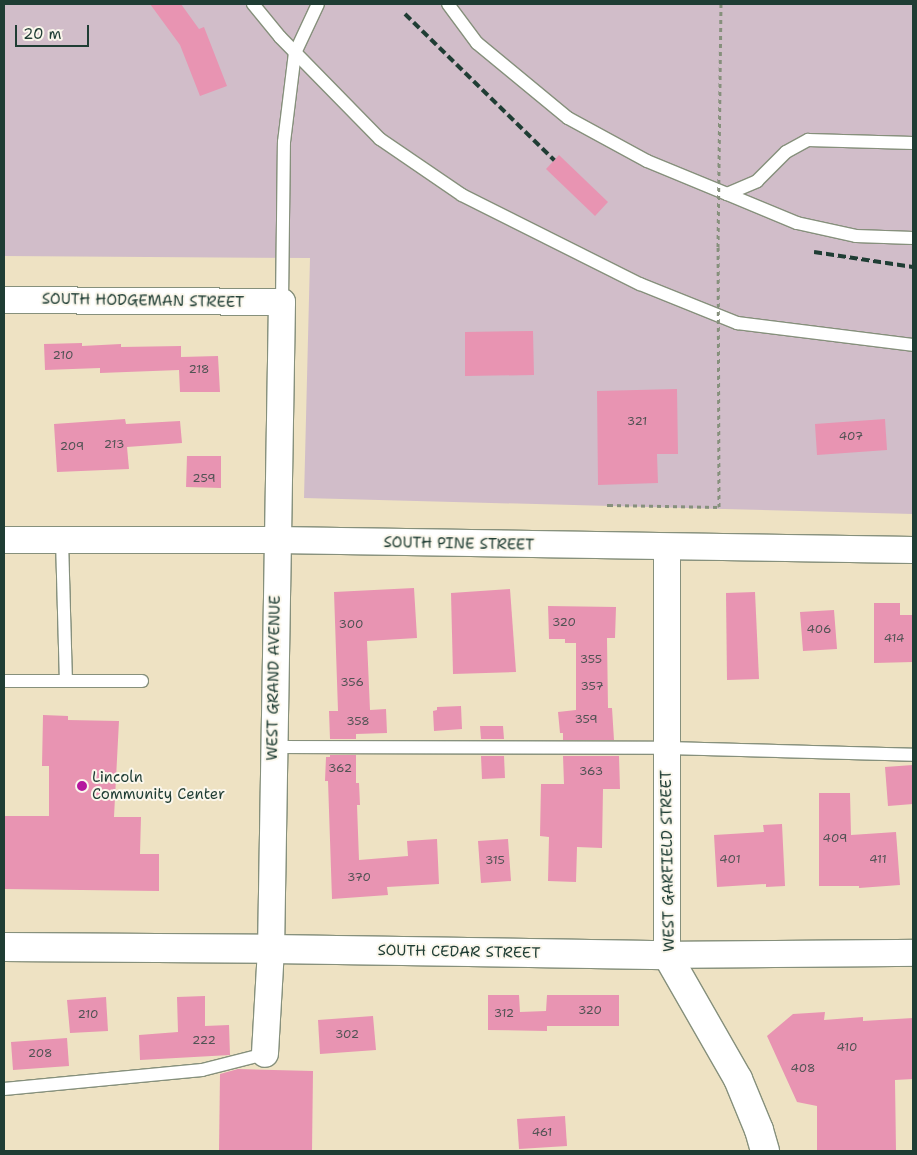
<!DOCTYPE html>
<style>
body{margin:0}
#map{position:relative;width:917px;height:1155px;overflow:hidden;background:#eee2c3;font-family:"Shantell Sans",sans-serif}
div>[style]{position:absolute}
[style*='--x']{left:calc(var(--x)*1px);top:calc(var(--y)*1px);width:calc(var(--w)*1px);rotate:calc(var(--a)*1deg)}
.industrial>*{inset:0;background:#d1bdc9}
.building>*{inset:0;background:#e894b2}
.path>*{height:3px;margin-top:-1.5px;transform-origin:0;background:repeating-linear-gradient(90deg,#86907c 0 4px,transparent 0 8px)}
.roads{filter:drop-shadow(1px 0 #86907c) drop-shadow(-1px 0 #86907c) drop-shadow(0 1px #86907c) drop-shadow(0 -1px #86907c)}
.service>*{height:12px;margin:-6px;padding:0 6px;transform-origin:6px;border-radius:6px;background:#fff}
.minor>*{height:26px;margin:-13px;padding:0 13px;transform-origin:13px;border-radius:13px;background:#fff}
.tertiary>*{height:28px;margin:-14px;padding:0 14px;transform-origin:14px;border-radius:14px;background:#fff}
.rail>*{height:4px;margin-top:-2px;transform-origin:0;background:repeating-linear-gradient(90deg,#1f3d34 0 8px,transparent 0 12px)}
.path-bridge>*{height:3px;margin-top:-1.5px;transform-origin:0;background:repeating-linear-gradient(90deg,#86907c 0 4px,transparent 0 8px)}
.dots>*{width:14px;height:14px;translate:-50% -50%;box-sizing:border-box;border:2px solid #fbf7ec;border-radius:50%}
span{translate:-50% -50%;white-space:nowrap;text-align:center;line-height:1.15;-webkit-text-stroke:4px #fbf7ec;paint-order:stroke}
.number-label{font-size:12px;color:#515354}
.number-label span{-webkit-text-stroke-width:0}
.street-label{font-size:15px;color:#1f3d34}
.poi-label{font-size:15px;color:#1f3d34}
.left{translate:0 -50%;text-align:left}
.frame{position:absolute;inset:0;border:5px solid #1f3d34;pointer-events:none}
.scale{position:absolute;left:15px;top:25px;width:74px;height:22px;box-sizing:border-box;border:2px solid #1f3d34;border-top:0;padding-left:6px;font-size:15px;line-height:18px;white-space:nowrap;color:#1f3d34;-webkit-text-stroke:4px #fbf7ec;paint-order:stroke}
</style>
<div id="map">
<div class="industrial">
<i style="clip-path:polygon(4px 4px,913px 4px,913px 514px,304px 498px,310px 258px,4px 256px)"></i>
</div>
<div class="building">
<i style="clip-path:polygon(150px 4px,181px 4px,199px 29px,204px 27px,227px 86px,200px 96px,180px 45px)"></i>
<i style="clip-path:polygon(559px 155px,608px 202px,595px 216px,546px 169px)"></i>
<i style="clip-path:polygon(533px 331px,534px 375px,465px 376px,465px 332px)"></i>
<i style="clip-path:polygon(82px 343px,82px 346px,121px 344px,121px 347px,181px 346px,181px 357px,218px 356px,220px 392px,180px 392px,179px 370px,100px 373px,100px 368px,45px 370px,44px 344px)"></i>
<i style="clip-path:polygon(677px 389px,678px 454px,657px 454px,658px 483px,598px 485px,597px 391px)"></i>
<i style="clip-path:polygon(125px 419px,126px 424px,180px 421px,182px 443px,127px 447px,129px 469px,57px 472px,54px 424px)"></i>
<i style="clip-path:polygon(885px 419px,887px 450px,817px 455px,815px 424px)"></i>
<i style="clip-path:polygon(187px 456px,221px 456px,221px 488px,186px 487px)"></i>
<i style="clip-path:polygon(414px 588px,417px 638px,367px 641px,370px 710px,386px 709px,387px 733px,356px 734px,356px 739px,330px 739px,329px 711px,338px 711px,334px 592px)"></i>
<i style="clip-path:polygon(510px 589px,516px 672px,453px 674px,451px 593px)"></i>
<i style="clip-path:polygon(755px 592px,759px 679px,727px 680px,726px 593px)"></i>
<i style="clip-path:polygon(874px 603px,900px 603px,900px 615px,913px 615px,913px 662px,874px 663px)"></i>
<i style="clip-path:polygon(548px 606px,616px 607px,615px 638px,607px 638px,608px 708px,612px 708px,614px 740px,563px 740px,563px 733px,560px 733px,558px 712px,576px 710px,576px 643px,565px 643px,565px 639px,549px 639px)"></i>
<i style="clip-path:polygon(834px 610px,837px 649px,803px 651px,800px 612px)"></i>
<i style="clip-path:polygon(461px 706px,462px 729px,434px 731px,433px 711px,437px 710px,437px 707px)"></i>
<i style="clip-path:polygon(43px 715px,68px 716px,68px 720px,119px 721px,114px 817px,141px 817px,140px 854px,159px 854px,159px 891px,4px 889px,4px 816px,49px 816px,49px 766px,42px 766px)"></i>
<i style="clip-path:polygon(480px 726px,503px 726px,504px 739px,481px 739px)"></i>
<i style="clip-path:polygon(330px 755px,356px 755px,356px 783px,359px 783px,360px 805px,357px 805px,359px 860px,408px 856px,407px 841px,437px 839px,439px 884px,387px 887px,388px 895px,332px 899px,328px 781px,325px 781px,326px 757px,330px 757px)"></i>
<i style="clip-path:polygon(481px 756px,504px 756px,505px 778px,482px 779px)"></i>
<i style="clip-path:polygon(563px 756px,619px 756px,620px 789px,603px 789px,602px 848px,577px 847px,576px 882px,548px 881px,549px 837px,540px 836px,541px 784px,564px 784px)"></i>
<i style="clip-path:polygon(913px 765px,913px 804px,888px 806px,885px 767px)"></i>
<i style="clip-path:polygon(819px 793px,850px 793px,851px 835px,896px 832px,900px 885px,859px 888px,859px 886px,819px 886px)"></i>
<i style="clip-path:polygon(782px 824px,785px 886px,766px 887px,766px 884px,717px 887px,714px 835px,764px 832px,763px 825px)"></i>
<i style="clip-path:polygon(508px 839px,511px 881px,481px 883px,478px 841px)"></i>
<i style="clip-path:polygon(488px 995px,519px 995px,520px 1012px,546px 1011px,547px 995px,619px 995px,619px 1026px,547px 1026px,547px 1031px,488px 1030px)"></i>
<i style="clip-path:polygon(205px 996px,205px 1026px,229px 1025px,230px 1055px,140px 1060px,139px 1035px,178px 1032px,177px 997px)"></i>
<i style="clip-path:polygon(106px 997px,108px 1031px,70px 1033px,67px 1000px)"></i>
<i style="clip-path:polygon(825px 1012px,824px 1020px,863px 1017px,863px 1021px,913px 1018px,913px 1079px,895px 1080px,896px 1151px,817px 1151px,817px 1106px,797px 1102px,767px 1036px,793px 1014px)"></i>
<i style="clip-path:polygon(373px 1016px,376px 1050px,320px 1054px,318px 1020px)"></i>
<i style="clip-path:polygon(67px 1038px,69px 1066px,13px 1070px,11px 1042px)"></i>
<i style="clip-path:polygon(238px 1069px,313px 1071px,312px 1151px,219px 1151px,220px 1074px)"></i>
<i style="clip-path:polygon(565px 1116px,567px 1146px,519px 1149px,517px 1119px)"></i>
</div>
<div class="path">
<i style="--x:607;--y:505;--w:2;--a:0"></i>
</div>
<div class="roads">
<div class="service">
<i style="--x:253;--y:4;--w:43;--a:50.7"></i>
<i style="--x:280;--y:37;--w:143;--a:45.6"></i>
<i style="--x:380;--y:139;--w:99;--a:34.3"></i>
<i style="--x:462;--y:195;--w:199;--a:26.6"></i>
<i style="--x:640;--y:284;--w:105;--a:21.9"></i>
<i style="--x:737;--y:323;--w:177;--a:7.1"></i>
<i style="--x:448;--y:4;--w:49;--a:53.4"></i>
<i style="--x:477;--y:43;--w:118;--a:39.5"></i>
<i style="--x:568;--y:118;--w:90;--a:28.6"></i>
<i style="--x:647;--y:161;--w:87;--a:22.4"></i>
<i style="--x:727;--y:194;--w:33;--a:-23"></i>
<i style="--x:757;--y:181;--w:41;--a:-45"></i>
<i style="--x:786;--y:152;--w:25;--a:-29"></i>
<i style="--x:808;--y:140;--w:105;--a:1.6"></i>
<i style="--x:727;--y:194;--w:76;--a:22.5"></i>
<i style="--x:797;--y:223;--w:60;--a:12.4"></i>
<i style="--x:856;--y:236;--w:57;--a:2"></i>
<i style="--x:282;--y:302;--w:160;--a:-89.3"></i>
<i style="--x:284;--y:142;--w:90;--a:-83"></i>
<i style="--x:295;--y:53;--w:54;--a:-64.9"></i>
<i style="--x:62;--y:540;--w:141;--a:88.4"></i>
<i style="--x:4;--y:681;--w:138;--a:0"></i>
<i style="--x:273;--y:747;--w:394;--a:0.1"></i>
<i style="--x:667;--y:748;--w:246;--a:1.6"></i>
<i style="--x:4;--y:1089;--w:199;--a:-5.5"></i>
<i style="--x:202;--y:1070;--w:65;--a:-14.3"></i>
</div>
<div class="minor">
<i style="--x:4;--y:300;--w:278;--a:0.4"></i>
<i style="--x:282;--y:302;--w:647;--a:90.97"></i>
<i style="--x:271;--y:949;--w:105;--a:93.3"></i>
<i style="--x:4;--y:540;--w:272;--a:0"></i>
<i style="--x:276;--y:540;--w:637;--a:0.9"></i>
<i style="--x:667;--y:548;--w:407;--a:90"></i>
<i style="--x:667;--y:955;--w:246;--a:-0.5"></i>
</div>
<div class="tertiary">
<i style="--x:4;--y:947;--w:267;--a:0.4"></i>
<i style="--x:271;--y:949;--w:396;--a:0.9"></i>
<i style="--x:667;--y:955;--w:143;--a:60.2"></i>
<i style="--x:738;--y:1079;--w:55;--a:67.6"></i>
<i style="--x:759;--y:1130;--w:22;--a:74"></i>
</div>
</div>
<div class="rail">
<i style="--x:405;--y:14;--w:209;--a:44.4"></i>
<i style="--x:814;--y:252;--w:100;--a:8.6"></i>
</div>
<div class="path-bridge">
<i style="--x:609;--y:505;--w:110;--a:1"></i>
<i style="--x:719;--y:507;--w:260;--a:-90.2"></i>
<i style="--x:718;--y:247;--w:243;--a:-89.3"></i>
</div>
<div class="dots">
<i style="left:82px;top:786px;background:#b5179e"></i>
</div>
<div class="number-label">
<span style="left:63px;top:356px">210</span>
<span style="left:199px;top:370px">218</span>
<span style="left:637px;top:422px">321</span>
<span style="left:851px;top:437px">407</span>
<span style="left:114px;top:445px">213</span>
<span style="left:72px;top:447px">209</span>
<span style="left:204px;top:479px">259</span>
<span style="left:564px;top:623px">320</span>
<span style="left:351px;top:625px">300</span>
<span style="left:819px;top:630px">406</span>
<span style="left:894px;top:639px">414</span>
<span style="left:591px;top:660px">355</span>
<span style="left:352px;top:683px">356</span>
<span style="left:592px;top:687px">357</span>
<span style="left:586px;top:720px">359</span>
<span style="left:358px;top:722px">358</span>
<span style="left:340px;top:769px">362</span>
<span style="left:591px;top:772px">363</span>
<span style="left:835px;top:839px">409</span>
<span style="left:730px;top:860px">401</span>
<span style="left:878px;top:860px">411</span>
<span style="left:495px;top:861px">315</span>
<span style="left:359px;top:878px">370</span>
<span style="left:590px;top:1011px">320</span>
<span style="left:504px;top:1014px">312</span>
<span style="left:88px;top:1015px">210</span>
<span style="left:347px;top:1035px">302</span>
<span style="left:204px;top:1041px">222</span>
<span style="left:847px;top:1048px">410</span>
<span style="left:40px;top:1054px">208</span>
<span style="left:803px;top:1069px">408</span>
<span style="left:542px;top:1133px">461</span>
</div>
<div class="street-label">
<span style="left:143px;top:301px;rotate:1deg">SOUTH HODGEMAN STREET</span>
<span style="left:459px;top:544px;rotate:1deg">SOUTH PINE STREET</span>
<span style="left:274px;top:678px;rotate:-89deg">WEST GRAND AVENUE</span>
<span style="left:668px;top:861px;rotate:-91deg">WEST GARFIELD STREET</span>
<span style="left:459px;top:952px;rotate:1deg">SOUTH CEDAR STREET</span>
</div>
<div class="poi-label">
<span class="left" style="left:92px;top:786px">Lincoln<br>Community Center</span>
</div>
<div class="frame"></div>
<div class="scale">20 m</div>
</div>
